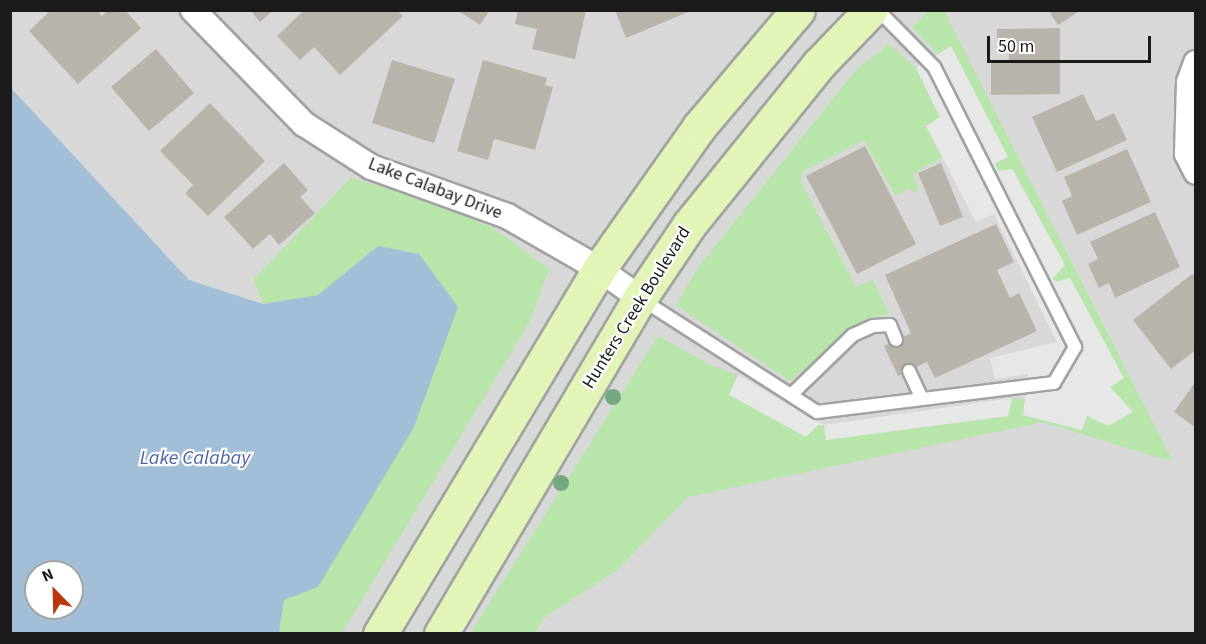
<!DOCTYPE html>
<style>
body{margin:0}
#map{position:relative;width:1206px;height:644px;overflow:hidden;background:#ecebe1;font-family:"Source Sans 3",sans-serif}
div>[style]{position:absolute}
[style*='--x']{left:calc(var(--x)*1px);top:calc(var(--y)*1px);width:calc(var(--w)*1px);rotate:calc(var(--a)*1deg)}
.residential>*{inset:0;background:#d9d8d8}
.grass>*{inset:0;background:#b8e5a9}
.parking>*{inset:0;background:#e7e7e7}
.water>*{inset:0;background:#a3bfd8}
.building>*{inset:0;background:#b8b4ab}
.roads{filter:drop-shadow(2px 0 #a2a2a2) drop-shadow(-2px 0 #a2a2a2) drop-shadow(0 2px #a2a2a2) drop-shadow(0 -2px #a2a2a2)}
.lane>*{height:12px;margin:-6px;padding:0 6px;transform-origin:6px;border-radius:6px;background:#fff}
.street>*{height:24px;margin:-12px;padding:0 12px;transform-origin:12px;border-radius:12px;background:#fff}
.secondary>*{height:33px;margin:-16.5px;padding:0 16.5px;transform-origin:16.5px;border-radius:16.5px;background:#e3f5b6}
.trees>*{width:16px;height:16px;margin:-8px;border-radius:50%;background:#74a880}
span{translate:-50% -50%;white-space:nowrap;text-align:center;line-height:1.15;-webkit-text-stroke:4.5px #fff;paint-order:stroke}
.street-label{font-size:18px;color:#1b1b1b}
.water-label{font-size:20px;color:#4e64a4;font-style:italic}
.frame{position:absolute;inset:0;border:12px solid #1b1b1b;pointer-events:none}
.north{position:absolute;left:24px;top:560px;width:60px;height:60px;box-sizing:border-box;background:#fff;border:2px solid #a4a4a4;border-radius:50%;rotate:337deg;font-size:16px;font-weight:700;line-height:24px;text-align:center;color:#1b1b1b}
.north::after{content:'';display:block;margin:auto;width:21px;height:27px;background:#bb360b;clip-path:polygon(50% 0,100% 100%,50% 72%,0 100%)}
.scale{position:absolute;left:987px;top:36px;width:164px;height:27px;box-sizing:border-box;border:3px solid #1b1b1b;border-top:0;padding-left:8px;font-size:18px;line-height:21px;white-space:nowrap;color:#1b1b1b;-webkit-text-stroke:4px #fff;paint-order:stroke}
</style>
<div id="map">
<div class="residential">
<i style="clip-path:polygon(evenodd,10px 11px,1195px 11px,1195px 633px,11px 633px,10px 11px,36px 572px,72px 572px,72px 608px,36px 608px,36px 572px)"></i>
</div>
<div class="grass">
<i style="clip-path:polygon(929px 11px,944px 11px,1173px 462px,1043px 422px,688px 497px,617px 570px,544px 618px,535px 633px,470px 634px,658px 336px,712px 366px,738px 375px,729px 394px,824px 425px,826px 439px,1008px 416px,1012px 398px,1027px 400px,1024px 415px,1082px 430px,1087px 416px,1133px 412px,1110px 387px,1123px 378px,1070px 278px,1055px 282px,1053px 277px,1065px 265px,1013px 169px,998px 172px,995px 163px,1008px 156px,950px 46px,939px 55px,912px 27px)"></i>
<i style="clip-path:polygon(889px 44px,916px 68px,940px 118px,926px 126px,942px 158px,913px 174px,919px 190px,914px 192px,909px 188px,896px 196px,864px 140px,802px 172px,801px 182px,856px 287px,873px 280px,889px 314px,864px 319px,790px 381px,676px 305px,698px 268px,856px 70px)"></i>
<i style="clip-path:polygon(351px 178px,429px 200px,493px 228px,549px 269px,530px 321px,342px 633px,279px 633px,284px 599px,378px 246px,319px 295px,263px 304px,254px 279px)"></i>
</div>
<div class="parking">
<i style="clip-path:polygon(951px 46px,1008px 157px,995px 163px,998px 171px,1012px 169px,1065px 265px,1053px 278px,1055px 282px,1070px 278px,1124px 378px,1110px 387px,1133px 412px,1108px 426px,1087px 416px,1082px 430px,1023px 415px,1028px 374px,995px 379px,990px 358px,1057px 342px,994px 214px,976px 222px,926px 126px,940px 117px,916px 68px)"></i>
<i style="clip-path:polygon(738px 375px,824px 425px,1012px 398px,1008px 416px,826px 440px,824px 425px,818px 425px,806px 437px,729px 395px)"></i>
</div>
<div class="water">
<i style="clip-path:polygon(evenodd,11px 88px,189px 280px,263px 304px,318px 295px,378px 246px,419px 254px,458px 307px,414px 427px,318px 587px,284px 600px,279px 633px,11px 633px,11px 88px,36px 572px,72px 572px,72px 608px,36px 608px,36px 572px)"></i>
</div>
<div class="building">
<i style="clip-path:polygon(51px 10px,97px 10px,102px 16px,108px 10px,125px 10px,141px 28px,78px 84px,29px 31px)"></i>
<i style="clip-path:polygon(250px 10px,274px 10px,260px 22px)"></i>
<i style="clip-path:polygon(304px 10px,397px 10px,403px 16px,340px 75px,314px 47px,300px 60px,277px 36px)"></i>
<i style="clip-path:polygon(457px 10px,490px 10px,480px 25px)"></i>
<i style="clip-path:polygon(518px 10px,586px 10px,575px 59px,532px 49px,537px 29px,515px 24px)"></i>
<i style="clip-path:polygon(615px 10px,687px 10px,688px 12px,626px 38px)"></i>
<i style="clip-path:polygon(1048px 10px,1081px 10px,1058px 25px)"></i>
<i style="clip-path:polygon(1060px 28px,1060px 94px,991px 95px,991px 61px,1009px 61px,1008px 41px,997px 41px,997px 29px)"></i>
<i style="clip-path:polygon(156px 49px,194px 93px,149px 131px,111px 87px)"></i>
<i style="clip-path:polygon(392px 60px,455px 79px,434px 143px,372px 123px)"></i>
<i style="clip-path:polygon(483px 60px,547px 78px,545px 85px,553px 87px,535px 150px,494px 139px,488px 160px,457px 151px)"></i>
<i style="clip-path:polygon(1083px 94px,1096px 121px,1114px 113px,1127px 140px,1057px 172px,1032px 117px)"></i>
<i style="clip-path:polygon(210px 103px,265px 161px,208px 216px,185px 193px,193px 185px,160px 151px)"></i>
<i style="clip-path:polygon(865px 146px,916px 244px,857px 274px,806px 176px)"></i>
<i style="clip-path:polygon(1127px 149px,1151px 202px,1077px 235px,1062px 201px,1072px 196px,1064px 177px)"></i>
<i style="clip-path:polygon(284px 163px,308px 190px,300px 197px,315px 213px,279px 245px,270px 234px,253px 249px,224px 217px)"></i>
<i style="clip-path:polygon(941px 163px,963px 217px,940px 226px,918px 173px)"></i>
<i style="clip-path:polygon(1155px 212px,1180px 267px,1115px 298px,1109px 283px,1099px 288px,1088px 264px,1098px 259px,1090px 242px)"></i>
<i style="clip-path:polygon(996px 224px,1014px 262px,997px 270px,1010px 298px,1019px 293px,1037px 331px,935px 378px,927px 362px,898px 376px,884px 346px,911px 333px,885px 275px)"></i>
<i style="clip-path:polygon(1192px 274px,1196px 278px,1196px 350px,1171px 369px,1133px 320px)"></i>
<i style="clip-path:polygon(1196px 381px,1196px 428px,1174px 412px)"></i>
</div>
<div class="roads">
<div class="lane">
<i style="--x:641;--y:299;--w:209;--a:32.7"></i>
<i style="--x:817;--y:412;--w:239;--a:-7"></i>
<i style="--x:1054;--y:383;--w:42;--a:-59.7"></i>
<i style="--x:1075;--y:347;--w:313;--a:-116.7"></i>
<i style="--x:934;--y:67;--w:80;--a:-134.5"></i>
<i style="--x:909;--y:371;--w:31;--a:65"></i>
<i style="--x:791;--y:395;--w:86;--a:-44.1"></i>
<i style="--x:853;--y:335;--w:22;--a:-24"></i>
<i style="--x:873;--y:326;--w:17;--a:-3"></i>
<i style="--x:890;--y:325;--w:16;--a:68"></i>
</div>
<div class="street">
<i style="--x:193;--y:10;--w:159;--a:45.8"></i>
<i style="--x:304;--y:124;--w:80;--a:32.7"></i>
<i style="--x:371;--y:167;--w:145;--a:19.8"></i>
<i style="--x:507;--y:216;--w:106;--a:29.9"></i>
<i style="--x:599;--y:269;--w:50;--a:35.3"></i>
<i style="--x:1196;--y:63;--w:20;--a:110"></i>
<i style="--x:1189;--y:82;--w:72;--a:91.6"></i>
<i style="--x:1187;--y:154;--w:20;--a:63"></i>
</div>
<div class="secondary">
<i style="--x:380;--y:634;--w:426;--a:-59"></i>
<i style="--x:599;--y:269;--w:174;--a:-54.8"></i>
<i style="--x:699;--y:127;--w:153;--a:-49.8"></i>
<i style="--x:441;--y:634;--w:391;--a:-59.4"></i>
<i style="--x:640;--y:298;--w:88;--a:-56.1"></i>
<i style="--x:689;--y:225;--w:206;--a:-51.1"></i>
<i style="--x:818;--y:65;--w:76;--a:-46.1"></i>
</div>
</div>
<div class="trees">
<i style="left:613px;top:397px"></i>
<i style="left:561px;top:483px"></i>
</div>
<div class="street-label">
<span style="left:435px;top:189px;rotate:21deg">Lake Calabay Drive</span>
<span style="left:637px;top:308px;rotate:-58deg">Hunters Creek Boulevard</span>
</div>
<div class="water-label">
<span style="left:195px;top:458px">Lake Calabay</span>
</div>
<div class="frame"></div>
<div class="north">N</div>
<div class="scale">50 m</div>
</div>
